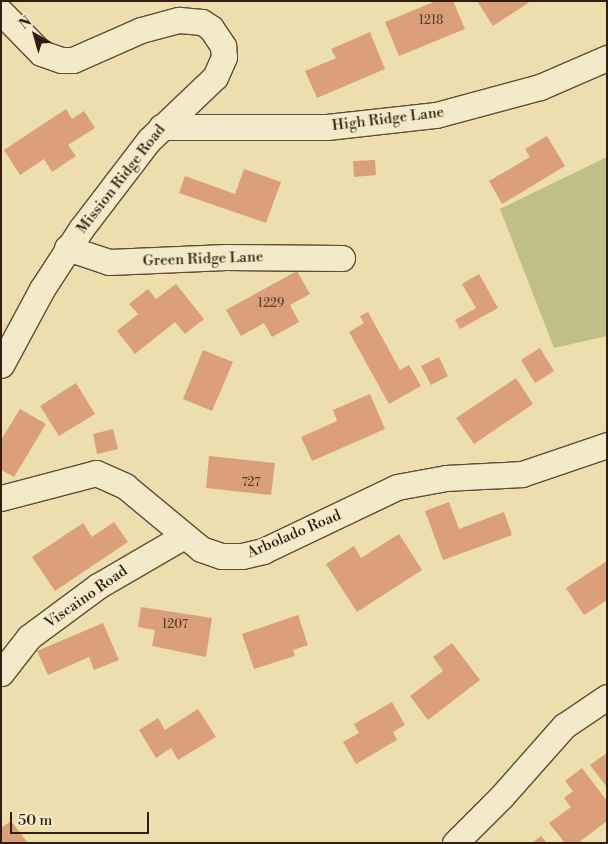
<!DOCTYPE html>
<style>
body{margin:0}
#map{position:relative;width:608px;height:844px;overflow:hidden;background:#eddead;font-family:"Libre Bodoni",serif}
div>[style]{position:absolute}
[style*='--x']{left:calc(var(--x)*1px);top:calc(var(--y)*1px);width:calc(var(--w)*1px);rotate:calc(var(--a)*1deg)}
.green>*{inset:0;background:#c0bf84}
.building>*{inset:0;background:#dba07a}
.roads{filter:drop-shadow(1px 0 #604d38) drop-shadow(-1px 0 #604d38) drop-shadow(0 1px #604d38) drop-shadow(0 -1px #604d38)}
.minor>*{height:25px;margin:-12.5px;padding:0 12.5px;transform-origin:12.5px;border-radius:12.5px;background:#f3eaca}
span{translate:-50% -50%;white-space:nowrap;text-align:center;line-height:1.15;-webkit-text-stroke:4px #f3eaca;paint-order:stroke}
.number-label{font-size:12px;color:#5c3e2b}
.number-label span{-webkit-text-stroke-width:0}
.street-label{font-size:15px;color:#311d11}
.frame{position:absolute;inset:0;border:2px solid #311d11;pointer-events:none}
.north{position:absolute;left:10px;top:10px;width:50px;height:50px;-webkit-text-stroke:4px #f3eaca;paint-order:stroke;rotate:322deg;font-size:14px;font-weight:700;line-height:20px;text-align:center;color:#311d11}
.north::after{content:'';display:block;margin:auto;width:18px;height:22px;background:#311d11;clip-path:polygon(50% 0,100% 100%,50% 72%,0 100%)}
.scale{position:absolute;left:10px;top:812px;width:139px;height:22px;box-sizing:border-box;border:2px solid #311d11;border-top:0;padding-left:6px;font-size:15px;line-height:18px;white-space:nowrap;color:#311d11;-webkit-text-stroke:4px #f3eaca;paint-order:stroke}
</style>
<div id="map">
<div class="green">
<i style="clip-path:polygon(607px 157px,607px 336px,554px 348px,500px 209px)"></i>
</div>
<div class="building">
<i style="clip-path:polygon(436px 1px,453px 1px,465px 29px,399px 56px,385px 22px)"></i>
<i style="clip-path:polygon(477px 1px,531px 1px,493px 26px)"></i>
<i style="clip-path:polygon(370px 32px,385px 69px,317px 98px,305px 71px,336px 58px,331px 49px)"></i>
<i style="clip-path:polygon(66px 109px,72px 119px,84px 111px,95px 128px,68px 145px,76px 156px,52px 172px,44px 159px,20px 175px,4px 150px)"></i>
<i style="clip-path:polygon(547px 136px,565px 166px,502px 204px,489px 181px,530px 157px,525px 149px)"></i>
<i style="clip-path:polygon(375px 160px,376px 175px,354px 177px,353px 161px)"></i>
<i style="clip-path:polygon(244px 169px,281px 182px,266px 223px,179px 193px,185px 176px,235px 194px)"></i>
<i style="clip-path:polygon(297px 271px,310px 294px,290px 305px,299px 322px,272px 337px,264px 323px,241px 336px,226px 310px)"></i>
<i style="clip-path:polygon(479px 274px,498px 308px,460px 329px,455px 320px,476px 308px,462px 284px)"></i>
<i style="clip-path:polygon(176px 284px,204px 319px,185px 334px,175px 322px,135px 354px,117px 331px,138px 314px,129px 304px,148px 289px,156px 299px)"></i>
<i style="clip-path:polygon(368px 312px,400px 370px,409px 365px,421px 386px,389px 404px,349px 332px,364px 323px,360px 316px)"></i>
<i style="clip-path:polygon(540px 348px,554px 371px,535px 383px,521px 360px)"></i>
<i style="clip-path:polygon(203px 350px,233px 362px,212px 411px,183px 399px)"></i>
<i style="clip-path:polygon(439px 357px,448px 376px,431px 385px,421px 366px)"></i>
<i style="clip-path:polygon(516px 378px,533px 404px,474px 444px,456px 418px)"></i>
<i style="clip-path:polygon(76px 383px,95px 414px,59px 436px,40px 406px)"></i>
<i style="clip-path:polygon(370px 394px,385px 429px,312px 461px,301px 437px,337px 421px,333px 410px)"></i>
<i style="clip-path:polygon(20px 409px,46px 424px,14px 477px,1px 470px,1px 440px)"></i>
<i style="clip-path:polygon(113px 429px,118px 449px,97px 454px,93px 434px)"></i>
<i style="clip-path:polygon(209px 456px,275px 463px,271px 495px,206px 488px)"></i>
<i style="clip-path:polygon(449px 502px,459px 529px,504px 512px,512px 535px,443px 560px,425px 511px)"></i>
<i style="clip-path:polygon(114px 522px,128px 542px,55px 591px,32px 557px,83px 523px,92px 537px)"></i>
<i style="clip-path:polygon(399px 534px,422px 570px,357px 612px,326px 564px,354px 546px,361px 558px)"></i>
<i style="clip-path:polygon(607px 561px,607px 600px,584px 615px,566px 588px)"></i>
<i style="clip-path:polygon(141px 607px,212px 618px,206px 657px,152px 646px,155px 630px,138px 627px)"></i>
<i style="clip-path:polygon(298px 615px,308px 645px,293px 650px,295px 656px,254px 669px,242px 634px)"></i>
<i style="clip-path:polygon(103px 623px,119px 660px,94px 670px,89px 657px,48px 675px,37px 651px)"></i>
<i style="clip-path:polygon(452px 643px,480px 680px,428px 720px,410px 696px,443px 671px,433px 657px)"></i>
<i style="clip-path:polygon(392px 702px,405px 725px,393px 732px,397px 740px,356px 764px,343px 742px,359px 733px,354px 724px)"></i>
<i style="clip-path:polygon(198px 709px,216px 737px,178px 760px,171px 748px,156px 758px,139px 730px,158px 718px,165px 730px)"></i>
<i style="clip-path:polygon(607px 753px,607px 785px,606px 786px,590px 765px)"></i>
<i style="clip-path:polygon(582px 768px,607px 801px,607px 821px,578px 843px,565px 843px,549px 823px,571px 807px,564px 798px,573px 791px,565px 781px)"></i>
<i style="clip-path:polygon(11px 821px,28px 843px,1px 843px,1px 828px)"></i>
<i style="clip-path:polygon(541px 836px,547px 843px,532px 843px)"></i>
</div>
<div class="roads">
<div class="minor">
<i style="--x:1;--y:12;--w:57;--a:45.7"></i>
<i style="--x:41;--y:53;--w:21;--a:19"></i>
<i style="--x:61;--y:60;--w:12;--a:0"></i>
<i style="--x:73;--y:60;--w:74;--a:-23.8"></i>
<i style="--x:141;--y:30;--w:39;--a:-15"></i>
<i style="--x:179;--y:20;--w:23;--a:5"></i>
<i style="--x:202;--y:22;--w:11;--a:34"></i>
<i style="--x:211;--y:28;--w:22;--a:56"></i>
<i style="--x:223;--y:46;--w:11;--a:85"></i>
<i style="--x:224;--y:57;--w:22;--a:114"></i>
<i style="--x:215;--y:77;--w:91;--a:136.3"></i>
<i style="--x:149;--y:140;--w:112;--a:127.4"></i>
<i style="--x:81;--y:229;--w:72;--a:123"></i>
<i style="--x:42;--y:289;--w:86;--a:118.3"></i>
<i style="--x:161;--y:127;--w:166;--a:0"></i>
<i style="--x:327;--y:127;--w:110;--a:-6.3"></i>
<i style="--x:436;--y:115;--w:108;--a:-15.1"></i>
<i style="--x:540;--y:87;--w:73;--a:-23.4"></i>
<i style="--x:67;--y:248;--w:44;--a:18.4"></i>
<i style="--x:109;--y:262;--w:117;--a:-2.4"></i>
<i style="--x:226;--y:257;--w:116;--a:0.5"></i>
<i style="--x:1;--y:498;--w:98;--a:-14.7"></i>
<i style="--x:96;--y:473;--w:32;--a:24"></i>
<i style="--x:125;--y:486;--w:99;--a:39.7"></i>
<i style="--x:201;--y:549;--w:21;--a:19"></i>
<i style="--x:221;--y:556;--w:21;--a:0"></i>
<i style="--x:242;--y:556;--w:22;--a:-13"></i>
<i style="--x:263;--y:551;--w:148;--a:-25.5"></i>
<i style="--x:397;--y:487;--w:50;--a:-10.4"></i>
<i style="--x:446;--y:478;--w:76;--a:-3"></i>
<i style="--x:522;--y:474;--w:90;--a:-18.8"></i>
<i style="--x:1;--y:673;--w:46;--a:-52.1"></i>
<i style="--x:29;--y:637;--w:86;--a:-36.5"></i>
<i style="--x:98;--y:586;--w:99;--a:-30.2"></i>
<i style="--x:455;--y:843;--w:66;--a:-45"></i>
<i style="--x:502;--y:796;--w:94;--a:-48.5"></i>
<i style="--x:564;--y:726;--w:52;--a:-34"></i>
</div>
</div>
<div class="number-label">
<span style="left:431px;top:21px">1218</span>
<span style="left:271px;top:304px">1229</span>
<span style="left:251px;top:483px">727</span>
<span style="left:175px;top:625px">1207</span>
</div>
<div class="street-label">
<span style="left:388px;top:119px;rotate:-7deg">High Ridge Lane</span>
<span style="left:121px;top:179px;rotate:-52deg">Mission Ridge Road</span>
<span style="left:203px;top:259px;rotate:-2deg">Green Ridge Lane</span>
<span style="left:294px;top:534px;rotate:-23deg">Arbolado Road</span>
<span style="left:86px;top:597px;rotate:-35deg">Viscaino Road</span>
</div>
<div class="frame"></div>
<div class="north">N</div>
<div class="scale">50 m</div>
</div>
